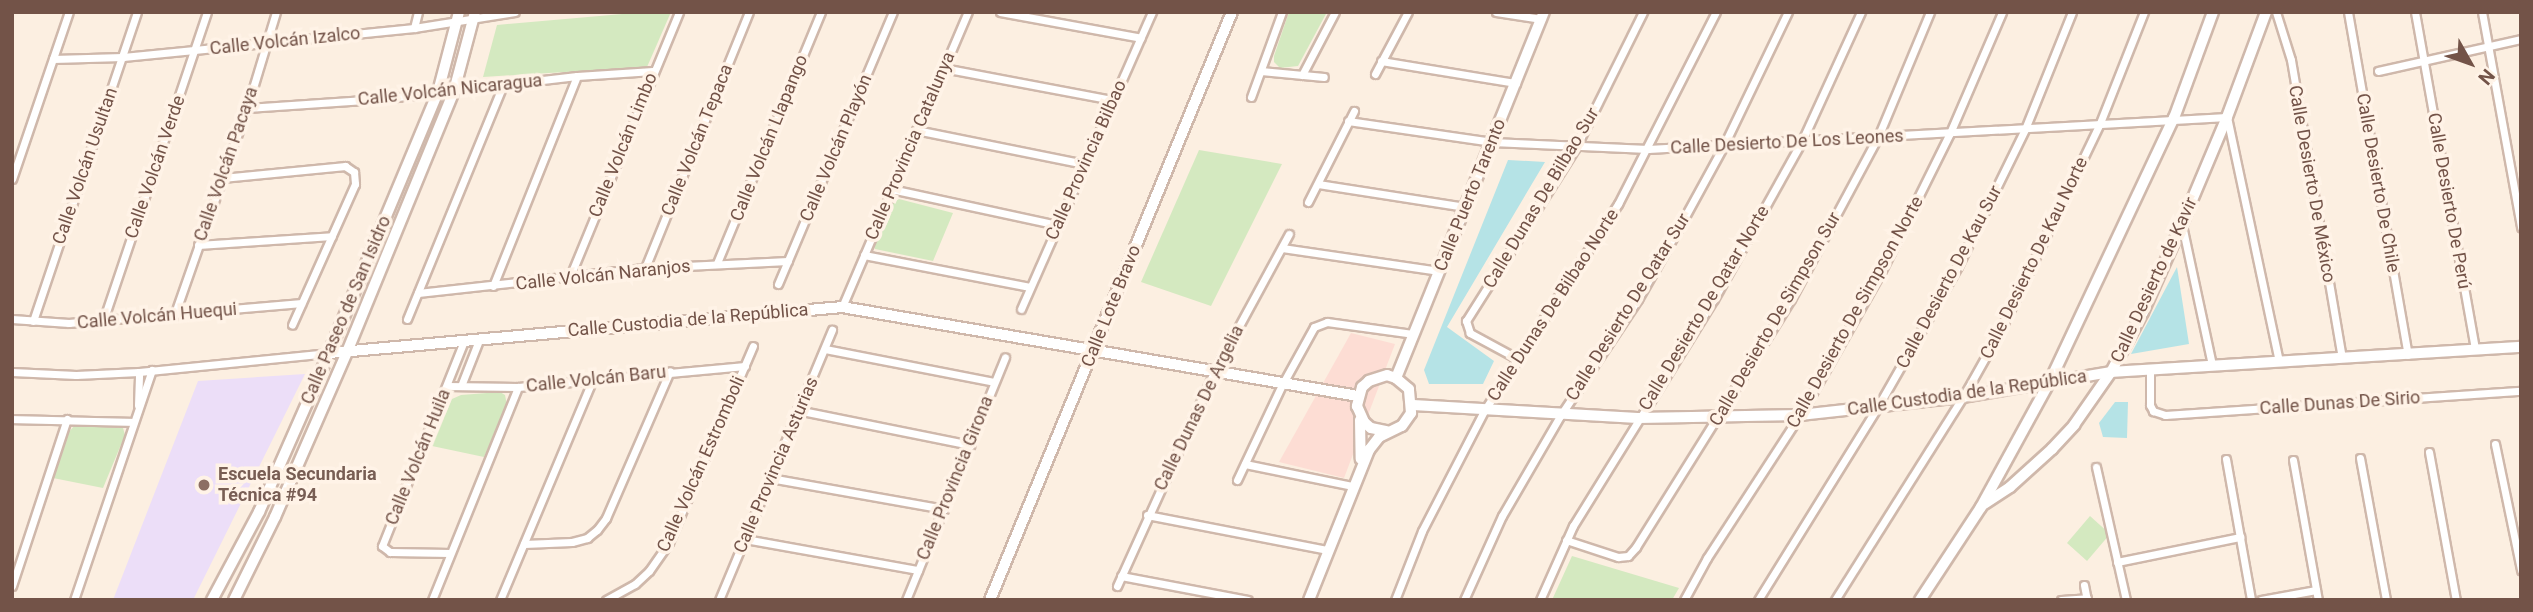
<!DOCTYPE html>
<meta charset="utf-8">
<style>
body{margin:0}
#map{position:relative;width:2533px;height:612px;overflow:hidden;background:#fcefe1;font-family:Roboto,sans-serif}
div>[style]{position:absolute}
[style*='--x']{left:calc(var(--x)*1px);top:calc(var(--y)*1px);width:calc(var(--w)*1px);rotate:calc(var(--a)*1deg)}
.commercial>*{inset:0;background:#fdddd4}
.education>*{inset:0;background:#ecdef8}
.green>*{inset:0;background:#d4e9c0}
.water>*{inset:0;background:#b5e3e6}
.roads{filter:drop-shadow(2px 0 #cfb8ab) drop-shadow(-2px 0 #cfb8ab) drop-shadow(0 2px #cfb8ab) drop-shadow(0 -2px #cfb8ab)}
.minor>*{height:7px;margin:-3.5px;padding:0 3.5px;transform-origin:3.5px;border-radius:3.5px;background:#fff}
.tertiary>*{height:10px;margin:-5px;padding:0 5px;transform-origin:5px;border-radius:5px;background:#fff}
.secondary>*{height:10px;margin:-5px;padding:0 5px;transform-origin:5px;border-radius:5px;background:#fff}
.dots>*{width:19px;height:19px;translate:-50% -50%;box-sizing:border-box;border:4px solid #fff3e7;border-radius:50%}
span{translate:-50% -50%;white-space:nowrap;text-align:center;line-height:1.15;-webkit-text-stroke:7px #fff3e7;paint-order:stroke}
.street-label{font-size:18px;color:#735348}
.education-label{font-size:18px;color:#785e54;font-weight:700}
.left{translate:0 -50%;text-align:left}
.frame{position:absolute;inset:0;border:14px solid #735348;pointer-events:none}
.north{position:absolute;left:2435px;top:28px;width:70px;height:70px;-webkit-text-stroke:5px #fff3e7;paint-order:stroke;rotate:130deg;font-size:19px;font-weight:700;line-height:28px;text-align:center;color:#735348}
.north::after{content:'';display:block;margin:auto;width:24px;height:32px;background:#735348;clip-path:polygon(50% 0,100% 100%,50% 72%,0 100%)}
</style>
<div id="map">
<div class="commercial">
<i style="clip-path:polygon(1351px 333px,1395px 344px,1344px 478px,1279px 462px)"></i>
</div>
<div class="education">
<i style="clip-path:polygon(305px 374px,193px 600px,113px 600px,198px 381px)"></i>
</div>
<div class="green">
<i style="clip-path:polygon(645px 12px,671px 12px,647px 67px,483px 77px,497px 25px)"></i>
<i style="clip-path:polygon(1289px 12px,1327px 12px,1298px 66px,1280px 68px,1274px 62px,1274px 56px)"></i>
<i style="clip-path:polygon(1199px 150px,1282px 164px,1211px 306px,1141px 282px)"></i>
<i style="clip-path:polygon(899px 199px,953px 213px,933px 261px,875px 249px,873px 244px,889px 205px)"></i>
<i style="clip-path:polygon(500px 392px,505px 395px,507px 405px,484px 457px,432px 446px,452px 399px,461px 395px)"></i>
<i style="clip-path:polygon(75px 425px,123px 428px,125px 435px,103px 488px,53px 478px,67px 434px)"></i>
<i style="clip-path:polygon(2090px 516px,2110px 534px,2087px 561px,2067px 543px)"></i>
<i style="clip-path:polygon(1572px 556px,1679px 588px,1672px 600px,1552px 600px)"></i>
</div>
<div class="water">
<i style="clip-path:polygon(1508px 160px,1545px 162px,1447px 327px,1494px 361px,1483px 384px,1429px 384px,1424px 370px)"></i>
<i style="clip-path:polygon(2177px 267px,2189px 344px,2131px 354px)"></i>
<i style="clip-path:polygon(2115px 402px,2128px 402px,2127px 438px,2103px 437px,2099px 423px)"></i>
</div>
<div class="roads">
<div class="minor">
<i style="--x:1000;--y:12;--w:143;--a:10.4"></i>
<i style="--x:1496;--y:12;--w:46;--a:8.8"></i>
<i style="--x:2276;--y:12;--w:50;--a:72.6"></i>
<i style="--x:2291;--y:60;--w:302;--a:80.3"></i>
<i style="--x:2348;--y:12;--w:348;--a:80.1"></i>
<i style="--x:2415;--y:12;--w:342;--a:79.9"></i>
<i style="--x:2482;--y:12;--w:219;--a:79.7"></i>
<i style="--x:414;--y:28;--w:16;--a:-76"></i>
<i style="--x:53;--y:59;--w:70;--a:-1.6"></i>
<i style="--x:123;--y:57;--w:143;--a:-5.6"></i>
<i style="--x:265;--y:43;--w:150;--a:-5.7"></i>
<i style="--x:414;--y:28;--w:102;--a:-9"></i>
<i style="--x:1381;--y:61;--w:137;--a:9.3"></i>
<i style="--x:943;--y:68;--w:173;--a:10.7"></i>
<i style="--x:1261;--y:71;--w:63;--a:5.4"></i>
<i style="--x:2378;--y:71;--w:147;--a:-12.6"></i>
<i style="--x:1375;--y:74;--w:70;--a:-62"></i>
<i style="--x:1302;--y:75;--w:71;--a:-62.4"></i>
<i style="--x:1251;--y:97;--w:90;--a:-70"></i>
<i style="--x:247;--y:108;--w:133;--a:-3.9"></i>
<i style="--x:380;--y:99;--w:198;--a:-6.7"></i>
<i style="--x:577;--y:76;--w:76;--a:-3.8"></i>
<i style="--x:1348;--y:121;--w:146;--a:8.3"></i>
<i style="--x:1492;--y:142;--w:156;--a:2.6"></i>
<i style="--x:1648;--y:149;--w:580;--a:-3.16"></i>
<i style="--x:2227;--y:117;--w:249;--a:78"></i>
<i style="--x:916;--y:130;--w:172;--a:11.4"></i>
<i style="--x:222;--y:178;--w:124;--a:-5.6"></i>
<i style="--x:345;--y:166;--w:11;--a:34"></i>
<i style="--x:354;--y:172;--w:12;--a:85"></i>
<i style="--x:355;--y:184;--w:154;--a:114.1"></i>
<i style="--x:12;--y:179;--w:176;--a:-71.2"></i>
<i style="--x:1318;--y:184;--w:149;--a:8.9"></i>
<i style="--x:891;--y:189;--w:171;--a:12.2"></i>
<i style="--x:1308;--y:202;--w:102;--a:-63.2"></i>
<i style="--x:2182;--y:225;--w:143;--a:77.9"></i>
<i style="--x:198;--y:245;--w:134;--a:-3.8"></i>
<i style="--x:1282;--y:248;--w:159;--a:8.3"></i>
<i style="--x:864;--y:255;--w:169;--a:10.9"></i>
<i style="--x:717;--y:263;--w:272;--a:-67.5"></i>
<i style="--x:645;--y:268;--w:276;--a:-67.9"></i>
<i style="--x:569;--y:279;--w:289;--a:-67.6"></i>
<i style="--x:778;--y:284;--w:295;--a:-67.1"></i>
<i style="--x:493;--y:286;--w:226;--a:-68.2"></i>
<i style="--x:418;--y:293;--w:228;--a:-6.3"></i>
<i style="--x:645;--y:268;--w:143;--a:-2.8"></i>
<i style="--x:842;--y:307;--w:321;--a:-66.9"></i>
<i style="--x:1021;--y:309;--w:325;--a:-66.2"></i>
<i style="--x:174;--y:316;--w:220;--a:-70.7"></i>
<i style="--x:247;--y:108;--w:100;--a:-73.2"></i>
<i style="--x:12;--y:319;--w:57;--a:4"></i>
<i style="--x:69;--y:323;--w:233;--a:-4.9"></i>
<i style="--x:407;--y:319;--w:253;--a:-67.7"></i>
<i style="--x:33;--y:321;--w:326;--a:-71.4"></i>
<i style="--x:103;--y:321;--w:326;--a:-71.4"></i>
<i style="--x:825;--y:349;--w:172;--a:11"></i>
<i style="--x:1518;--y:359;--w:55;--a:-151.6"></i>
<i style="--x:1470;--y:333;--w:13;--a:-108"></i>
<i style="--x:1466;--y:321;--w:206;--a:-57.7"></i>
<i style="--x:1576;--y:147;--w:151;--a:-63.6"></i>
<i style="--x:2150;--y:370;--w:35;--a:90"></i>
<i style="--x:2150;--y:405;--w:7;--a:63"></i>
<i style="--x:2153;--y:411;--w:13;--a:18"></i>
<i style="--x:2165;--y:415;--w:357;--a:-3.9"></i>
<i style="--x:12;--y:372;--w:64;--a:2.7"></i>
<i style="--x:76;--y:375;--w:63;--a:-2.7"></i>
<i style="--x:139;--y:372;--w:191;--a:-5.7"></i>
<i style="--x:447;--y:386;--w:71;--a:0.8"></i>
<i style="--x:518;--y:387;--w:228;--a:-5.3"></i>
<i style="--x:461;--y:386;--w:49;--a:-68.6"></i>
<i style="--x:138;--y:405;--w:33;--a:-88"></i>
<i style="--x:797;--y:410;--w:177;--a:11.4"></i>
<i style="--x:12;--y:419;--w:121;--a:1.4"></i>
<i style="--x:2495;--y:444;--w:129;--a:78.3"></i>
<i style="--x:2429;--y:452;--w:150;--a:79.7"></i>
<i style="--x:2360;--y:458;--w:144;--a:79.6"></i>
<i style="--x:2226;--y:459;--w:143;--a:79.9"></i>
<i style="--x:2293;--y:460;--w:142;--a:79.9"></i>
<i style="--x:1245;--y:464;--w:109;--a:11.6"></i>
<i style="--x:2096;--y:467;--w:136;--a:77.3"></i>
<i style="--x:770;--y:478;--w:177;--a:10.1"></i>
<i style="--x:1237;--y:480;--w:105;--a:-64.7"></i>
<i style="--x:1282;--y:385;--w:66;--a:-61.1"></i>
<i style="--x:1314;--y:327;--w:14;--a:-21"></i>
<i style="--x:1327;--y:322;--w:88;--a:7.9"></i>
<i style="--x:1147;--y:515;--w:183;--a:11"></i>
<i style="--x:745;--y:539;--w:176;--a:10.2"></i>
<i style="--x:1566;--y:540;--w:55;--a:18.1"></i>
<i style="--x:1618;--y:557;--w:10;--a:-6"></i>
<i style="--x:1628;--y:556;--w:12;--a:-48"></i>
<i style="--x:1636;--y:547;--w:292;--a:-58"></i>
<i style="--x:1791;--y:299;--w:184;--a:-61.8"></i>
<i style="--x:1878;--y:137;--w:135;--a:-67.4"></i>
<i style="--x:524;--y:544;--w:48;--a:-2.4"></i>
<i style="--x:572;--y:542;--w:16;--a:-15"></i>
<i style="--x:587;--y:538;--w:13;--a:-39"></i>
<i style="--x:597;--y:530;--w:15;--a:-53"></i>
<i style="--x:606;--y:518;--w:160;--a:-66.5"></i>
<i style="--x:450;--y:553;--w:60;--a:-179"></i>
<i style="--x:390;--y:552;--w:10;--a:-143"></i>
<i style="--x:382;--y:546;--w:221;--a:-68.2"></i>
<i style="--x:2117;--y:562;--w:126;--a:-11.5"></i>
<i style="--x:1121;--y:576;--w:129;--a:10.7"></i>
<i style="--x:2084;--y:585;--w:15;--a:79"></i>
<i style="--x:12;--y:586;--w:176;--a:-71.8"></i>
<i style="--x:1117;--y:586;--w:235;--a:-65.6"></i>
<i style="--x:1214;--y:372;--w:157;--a:-61.5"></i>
<i style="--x:74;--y:600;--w:243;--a:-71.3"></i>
<i style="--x:432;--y:600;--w:230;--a:-68"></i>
<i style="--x:500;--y:600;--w:240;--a:-67.2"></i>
<i style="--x:606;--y:600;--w:33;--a:-29"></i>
<i style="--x:635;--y:584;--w:19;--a:-43"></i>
<i style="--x:649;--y:571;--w:35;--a:-55"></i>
<i style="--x:669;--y:542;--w:213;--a:-66.8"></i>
<i style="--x:719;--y:600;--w:293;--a:-67.3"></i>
<i style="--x:906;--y:600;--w:262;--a:-67.8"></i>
<i style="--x:1395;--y:600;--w:74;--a:-68.6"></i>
<i style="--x:1422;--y:531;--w:135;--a:-62.7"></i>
<i style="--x:1484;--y:411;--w:247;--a:-57.1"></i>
<i style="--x:1618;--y:204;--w:216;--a:-63"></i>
<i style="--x:1464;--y:600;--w:92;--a:-65.7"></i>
<i style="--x:1502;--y:516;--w:116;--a:-59.9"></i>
<i style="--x:1560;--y:416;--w:141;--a:-56.3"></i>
<i style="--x:1638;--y:299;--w:89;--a:-60.3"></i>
<i style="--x:1682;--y:222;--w:85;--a:-61.3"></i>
<i style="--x:1723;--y:147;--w:150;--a:-64.3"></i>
<i style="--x:1540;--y:600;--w:81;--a:-66"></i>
<i style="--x:1573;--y:526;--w:267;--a:-58.2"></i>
<i style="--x:1714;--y:299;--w:179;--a:-60.9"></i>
<i style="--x:1801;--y:143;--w:144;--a:-65.4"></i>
<i style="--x:1684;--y:600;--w:48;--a:-61.3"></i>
<i style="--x:1707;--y:558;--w:171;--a:-57"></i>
<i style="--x:1800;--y:415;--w:164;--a:-60.5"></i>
<i style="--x:1881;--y:272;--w:155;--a:-63.6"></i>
<i style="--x:1950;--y:133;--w:132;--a:-66.7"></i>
<i style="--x:1758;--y:600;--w:226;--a:-58.2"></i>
<i style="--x:1877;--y:408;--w:163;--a:-60.3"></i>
<i style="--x:1958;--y:266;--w:153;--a:-63.9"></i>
<i style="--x:2025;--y:129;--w:126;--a:-68.1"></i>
<i style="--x:1835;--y:600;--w:240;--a:-57.8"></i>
<i style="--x:1963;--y:397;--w:76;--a:-60.7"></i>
<i style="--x:2000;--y:331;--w:231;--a:-64.3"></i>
<i style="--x:2100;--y:123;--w:119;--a:-68.4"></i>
<i style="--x:2061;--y:600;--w:26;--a:-4"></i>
<i style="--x:2261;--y:600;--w:56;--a:-10.3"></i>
</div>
<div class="tertiary">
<i style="--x:1984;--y:504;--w:31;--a:-33"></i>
<i style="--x:2010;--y:487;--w:57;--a:-42.1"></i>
<i style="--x:2052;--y:449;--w:33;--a:-47"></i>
<i style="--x:2074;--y:425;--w:65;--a:-55.1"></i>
<i style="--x:2111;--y:372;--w:68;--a:-61.9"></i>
<i style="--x:2143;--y:312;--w:96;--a:-66.1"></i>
<i style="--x:2182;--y:224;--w:116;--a:-67.2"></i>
<i style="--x:2227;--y:117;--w:112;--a:-69.6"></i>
<i style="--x:212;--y:600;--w:100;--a:-61.9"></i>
<i style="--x:259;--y:512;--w:174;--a:-66.2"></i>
<i style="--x:234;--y:600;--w:93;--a:-63.7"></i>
<i style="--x:275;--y:517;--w:180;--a:-66.4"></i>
<i style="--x:990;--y:600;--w:636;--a:-67.63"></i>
<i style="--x:1920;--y:600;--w:111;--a:-56.7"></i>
<i style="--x:1981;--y:507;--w:144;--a:-61.3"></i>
<i style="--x:2050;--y:381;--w:291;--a:-64.8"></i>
<i style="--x:2174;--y:118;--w:113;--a:-69.8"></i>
</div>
<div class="secondary">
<i style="--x:459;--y:12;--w:83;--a:104.7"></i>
<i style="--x:438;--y:92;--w:283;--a:112.7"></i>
<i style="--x:329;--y:353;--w:515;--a:-5.12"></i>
<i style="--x:842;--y:307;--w:524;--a:9.79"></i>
<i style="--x:347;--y:352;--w:282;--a:-67.7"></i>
<i style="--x:454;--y:91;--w:82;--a:-75.1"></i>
<i style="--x:1396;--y:378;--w:395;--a:-68"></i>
<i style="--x:1413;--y:405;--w:225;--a:3.3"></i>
<i style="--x:1638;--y:418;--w:162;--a:-1.1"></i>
<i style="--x:1800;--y:415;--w:164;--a:-6.3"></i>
<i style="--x:1963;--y:397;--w:150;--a:-9.6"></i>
<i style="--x:2111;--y:372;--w:411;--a:-3.5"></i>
<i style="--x:1360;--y:420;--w:39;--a:89"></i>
<i style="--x:1309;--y:600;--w:162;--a:-68.2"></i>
<i style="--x:1369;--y:450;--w:16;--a:-52"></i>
<i style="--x:1379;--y:437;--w:25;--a:-26"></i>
<i style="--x:1402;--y:426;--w:16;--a:-55"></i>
<i style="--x:1411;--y:413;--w:24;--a:-95"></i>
<i style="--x:1409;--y:389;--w:17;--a:-140"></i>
<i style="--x:1396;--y:378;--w:9;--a:-162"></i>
<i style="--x:1387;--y:375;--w:19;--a:162"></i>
<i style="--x:1369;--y:381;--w:9;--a:139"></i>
<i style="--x:1362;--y:387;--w:20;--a:105"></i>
<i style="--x:1357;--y:406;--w:17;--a:66"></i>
<i style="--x:1364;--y:422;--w:9;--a:41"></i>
<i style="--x:1371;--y:428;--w:16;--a:11"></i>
</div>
</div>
<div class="dots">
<i style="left:204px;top:485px;background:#8d6e63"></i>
</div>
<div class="street-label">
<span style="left:285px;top:41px;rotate:-6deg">Calle Volcán Izalco</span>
<span style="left:450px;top:90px;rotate:-6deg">Calle Volcán Nicaragua</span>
<span style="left:769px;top:138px;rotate:-68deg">Calle Volcán Llapango</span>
<span style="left:697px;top:140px;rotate:-68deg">Calle Volcán Tepaca</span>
<span style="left:1787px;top:142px;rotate:-3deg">Calle Desierto De Los Leones</span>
<span style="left:623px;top:145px;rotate:-68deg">Calle Volcán Limbo</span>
<span style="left:910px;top:146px;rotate:-67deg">Calle Provincia Catalunya</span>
<span style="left:836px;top:148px;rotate:-67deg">Calle Volcán Playón</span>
<span style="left:1086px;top:160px;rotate:-66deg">Calle Provincia Bilbao</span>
<span style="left:226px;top:164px;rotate:-71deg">Calle Volcán Pacaya</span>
<span style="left:85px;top:166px;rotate:-71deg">Calle Volcán Usultan</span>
<span style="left:155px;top:167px;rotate:-71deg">Calle Volcán Verde</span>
<span style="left:2378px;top:183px;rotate:80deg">Calle Desierto De Chile</span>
<span style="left:2312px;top:184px;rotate:80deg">Calle Desierto De México</span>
<span style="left:1470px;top:195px;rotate:-68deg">Calle Puerto Tarento</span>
<span style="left:1541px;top:198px;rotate:-59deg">Calle Dunas De Bilbao Sur</span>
<span style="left:2449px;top:201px;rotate:80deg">Calle Desierto De Perú</span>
<span style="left:2034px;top:258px;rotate:-64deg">Calle Desierto De Kau Norte</span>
<span style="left:603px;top:275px;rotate:-6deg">Calle Volcán Naranjos</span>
<span style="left:1949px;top:277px;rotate:-62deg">Calle Desierto De Kau Sur</span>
<span style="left:2154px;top:280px;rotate:-65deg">Calle Desierto de Kavir</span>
<span style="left:1553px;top:305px;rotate:-57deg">Calle Dunas De Bilbao Norte</span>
<span style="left:1111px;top:306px;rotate:-68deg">Calle Lote Bravo</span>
<span style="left:1628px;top:307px;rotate:-58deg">Calle Desierto De Qatar Sur</span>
<span style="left:1704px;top:308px;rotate:-59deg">Calle Desierto De Qatar Norte</span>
<span style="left:346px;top:310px;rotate:-67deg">Calle Paseo de San Isidro</span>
<span style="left:1855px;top:312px;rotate:-61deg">Calle Desierto De Simpson Norte</span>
<span style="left:157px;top:316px;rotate:-5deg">Calle Volcán Huequi</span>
<span style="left:1775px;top:319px;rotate:-60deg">Calle Desierto De Simpson Sur</span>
<span style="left:688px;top:320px;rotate:-5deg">Calle Custodia de la República</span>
<span style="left:596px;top:379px;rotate:-6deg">Calle Volcán Baru</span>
<span style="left:1967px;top:393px;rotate:-8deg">Calle Custodia de la República</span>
<span style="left:2340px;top:403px;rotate:-4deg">Calle Dunas De Sirio</span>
<span style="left:1199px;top:408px;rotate:-64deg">Calle Dunas De Argelia</span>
<span style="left:418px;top:457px;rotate:-68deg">Calle Volcán Huila</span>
<span style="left:701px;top:464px;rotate:-66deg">Calle Volcán Estromboli</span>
<span style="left:776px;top:465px;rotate:-67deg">Calle Provincia Asturias</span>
<span style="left:955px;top:478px;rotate:-68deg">Calle Provincia Girona</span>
</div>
<div class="education-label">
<span class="left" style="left:218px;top:485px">Escuela Secundaria<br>Técnica #94</span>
</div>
<div class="frame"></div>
<div class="north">N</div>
</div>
